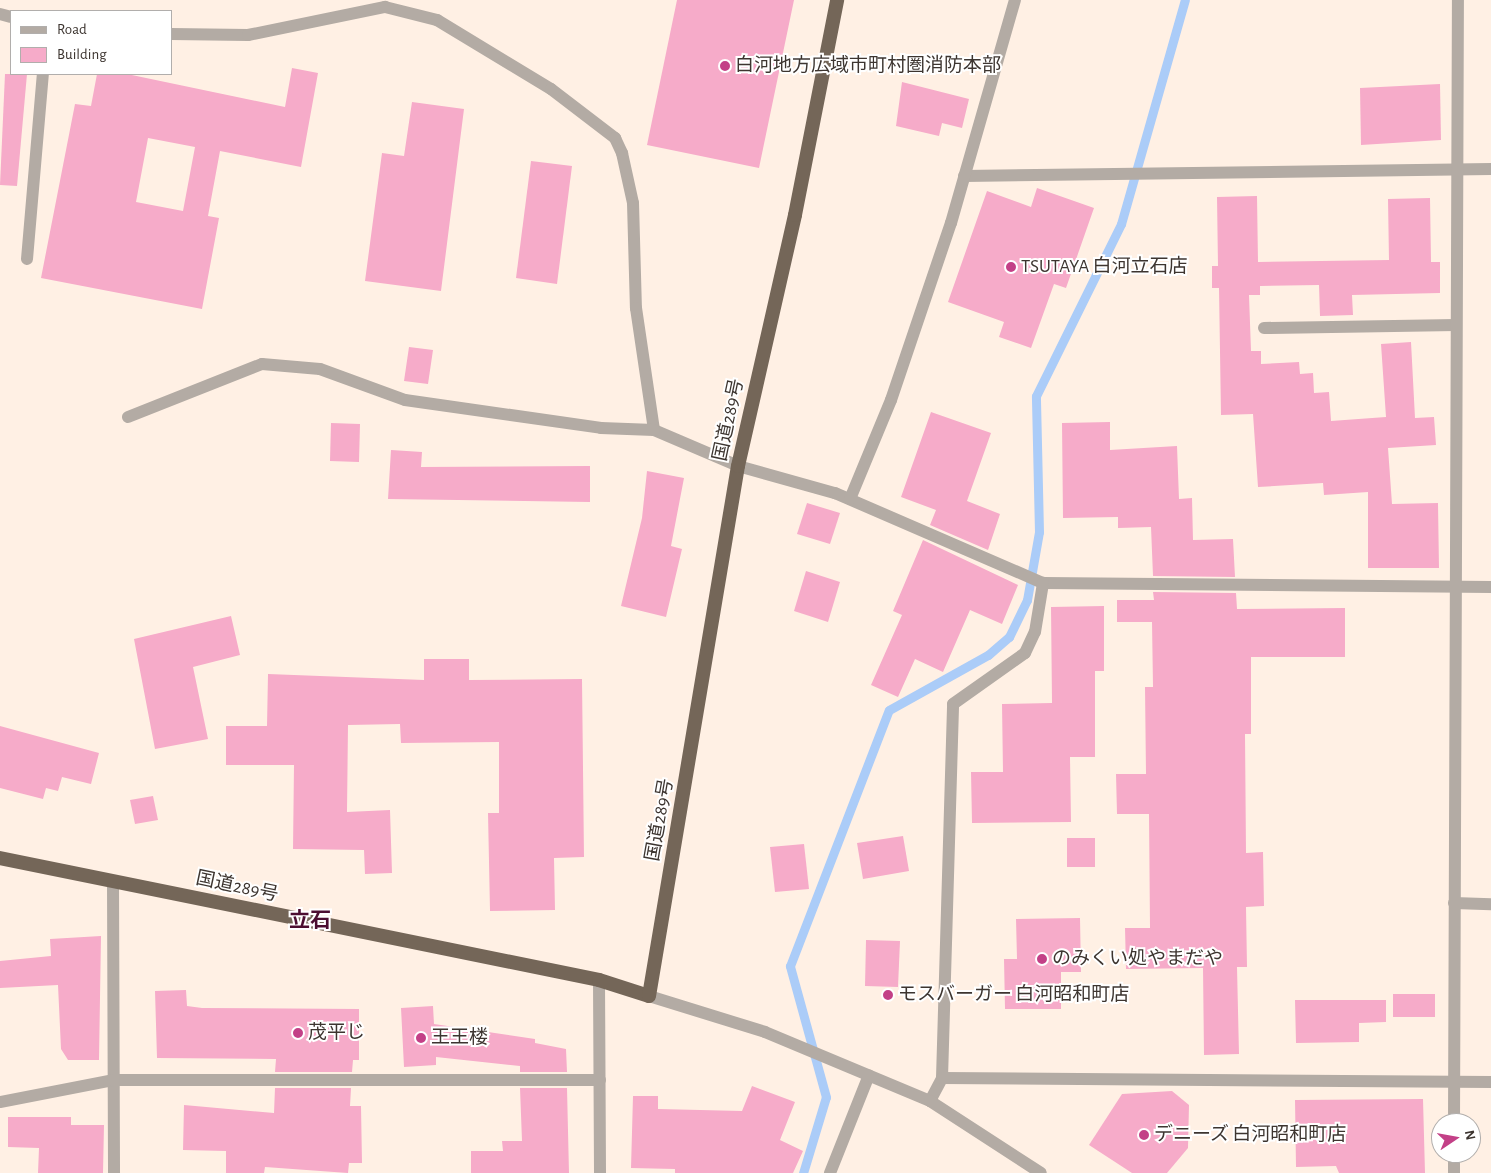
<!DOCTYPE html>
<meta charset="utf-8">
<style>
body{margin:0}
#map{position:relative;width:1491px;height:1173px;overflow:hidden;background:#fff0e4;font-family:"Alegreya Sans","Noto Sans JP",sans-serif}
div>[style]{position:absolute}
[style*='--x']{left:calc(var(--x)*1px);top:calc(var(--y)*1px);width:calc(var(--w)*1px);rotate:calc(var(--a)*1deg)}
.stream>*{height:9px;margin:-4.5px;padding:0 4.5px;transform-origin:4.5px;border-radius:4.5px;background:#abccf8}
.building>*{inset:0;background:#f6abc9}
.minor>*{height:12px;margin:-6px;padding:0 6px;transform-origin:6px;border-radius:6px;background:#b3aba4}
.tertiary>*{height:12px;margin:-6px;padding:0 6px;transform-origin:6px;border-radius:6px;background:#b3aba4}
.trunk>*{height:14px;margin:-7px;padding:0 7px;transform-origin:7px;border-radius:7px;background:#746658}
.dots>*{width:14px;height:14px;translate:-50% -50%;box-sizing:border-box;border:2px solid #fff;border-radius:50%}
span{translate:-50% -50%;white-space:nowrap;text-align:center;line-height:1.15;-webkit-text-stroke:4px #fff;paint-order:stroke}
.poi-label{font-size:19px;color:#3d3530}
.left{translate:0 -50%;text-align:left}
.street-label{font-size:19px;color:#3d3530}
.quarter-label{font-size:21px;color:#4c0e31;font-weight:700}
.legend{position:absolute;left:10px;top:10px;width:162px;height:65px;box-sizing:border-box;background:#fff;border:1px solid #b1aeac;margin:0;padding:6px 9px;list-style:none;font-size:15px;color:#3d3530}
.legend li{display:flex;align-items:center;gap:10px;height:25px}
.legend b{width:25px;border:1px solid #b1aeac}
.north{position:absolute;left:1431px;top:1113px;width:50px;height:50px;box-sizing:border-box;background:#fff;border:1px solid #b1aeac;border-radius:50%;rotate:78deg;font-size:14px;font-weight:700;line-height:20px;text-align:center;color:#3d3530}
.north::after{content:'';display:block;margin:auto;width:18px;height:22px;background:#c34087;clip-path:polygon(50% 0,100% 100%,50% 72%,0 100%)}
</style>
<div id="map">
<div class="stream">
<i style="--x:803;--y:1173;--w:79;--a:-73.2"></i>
<i style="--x:826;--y:1097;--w:136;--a:-105.4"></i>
<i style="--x:790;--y:966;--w:274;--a:-68.9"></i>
<i style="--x:889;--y:710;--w:113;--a:-29.1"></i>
<i style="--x:988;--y:655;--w:28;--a:-41"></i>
<i style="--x:1009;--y:637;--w:41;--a:-64.1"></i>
<i style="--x:1027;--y:600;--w:69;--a:-80"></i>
<i style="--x:1039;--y:532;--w:136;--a:-91.3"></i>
<i style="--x:1036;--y:396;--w:192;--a:-63.7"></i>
<i style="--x:1121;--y:224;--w:233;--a:-74.1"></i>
</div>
<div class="building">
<i style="clip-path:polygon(677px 0,794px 0,759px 168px,647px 145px)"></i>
<i style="clip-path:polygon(evenodd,292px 68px,318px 73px,301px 167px,220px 151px,208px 216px,219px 218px,202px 309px,41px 278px,75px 104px,91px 106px,97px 74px,127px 74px,285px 107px,292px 68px,148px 138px,195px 147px,183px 211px,136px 202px,148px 138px)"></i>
<i style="clip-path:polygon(5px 74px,27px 74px,17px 186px,0 185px)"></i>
<i style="clip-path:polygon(902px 82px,969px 99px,962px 128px,942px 123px,939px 136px,896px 126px)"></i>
<i style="clip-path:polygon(1440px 84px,1441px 140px,1361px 145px,1360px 88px)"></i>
<i style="clip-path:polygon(412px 102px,464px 109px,441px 291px,365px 281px,382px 153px,404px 156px)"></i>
<i style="clip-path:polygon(531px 161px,572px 166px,557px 284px,516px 278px)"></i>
<i style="clip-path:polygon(1037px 188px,1094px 208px,1066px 288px,1054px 284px,1031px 348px,999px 337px,1004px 322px,948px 302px,987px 191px,1031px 207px)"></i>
<i style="clip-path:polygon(1257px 196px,1258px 262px,1389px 260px,1388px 199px,1430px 198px,1431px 262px,1440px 262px,1440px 293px,1352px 295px,1353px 315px,1320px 316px,1319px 285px,1260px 286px,1260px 295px,1249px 295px,1251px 351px,1261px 351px,1261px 364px,1299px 362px,1300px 374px,1313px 373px,1314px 393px,1329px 392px,1331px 421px,1386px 417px,1381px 344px,1411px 342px,1415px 418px,1434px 417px,1436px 445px,1388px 448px,1392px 504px,1438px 503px,1439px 568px,1368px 568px,1368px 492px,1324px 495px,1323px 483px,1258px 487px,1253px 414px,1221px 415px,1219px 288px,1212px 288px,1212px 266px,1218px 266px,1217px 197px)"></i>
<i style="clip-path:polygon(409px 347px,433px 350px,428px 384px,404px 381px)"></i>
<i style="clip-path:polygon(931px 412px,991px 433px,967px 501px,1000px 514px,988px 550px,930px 525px,936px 510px,901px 497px)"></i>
<i style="clip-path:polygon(1110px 422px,1110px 450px,1177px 446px,1179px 499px,1192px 498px,1193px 540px,1233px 539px,1235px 577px,1153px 576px,1151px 527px,1118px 528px,1118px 517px,1063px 518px,1062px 423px)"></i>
<i style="clip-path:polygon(331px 423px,360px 424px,359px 462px,330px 461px)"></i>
<i style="clip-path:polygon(391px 450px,422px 452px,421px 467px,590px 466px,590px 502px,388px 499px)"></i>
<i style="clip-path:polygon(647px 471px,684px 478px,671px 546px,682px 549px,666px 617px,621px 606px,642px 518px)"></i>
<i style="clip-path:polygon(807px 503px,840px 513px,830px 544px,797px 534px)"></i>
<i style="clip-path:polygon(923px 540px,1018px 585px,1002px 624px,970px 610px,943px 672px,915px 659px,898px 697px,871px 685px,902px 615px,893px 611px)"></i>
<i style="clip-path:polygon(806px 571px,840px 582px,828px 622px,794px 611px)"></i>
<i style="clip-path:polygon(1153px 592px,1236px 593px,1237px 609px,1345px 608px,1345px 657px,1251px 657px,1251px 734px,1245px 734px,1246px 853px,1263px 852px,1264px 906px,1246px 907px,1247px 967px,1237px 967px,1239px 1054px,1204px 1055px,1203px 968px,1126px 969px,1125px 928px,1150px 928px,1149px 814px,1117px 814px,1116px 774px,1146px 774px,1145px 687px,1153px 687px,1152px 622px,1117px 622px,1117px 600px,1154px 600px)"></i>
<i style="clip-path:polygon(1104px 606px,1104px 671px,1095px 671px,1095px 757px,1070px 757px,1071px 822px,972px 823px,971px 772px,1003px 772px,1002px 704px,1052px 703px,1051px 607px)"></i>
<i style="clip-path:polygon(231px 616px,240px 655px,193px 667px,208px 739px,155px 749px,134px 639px)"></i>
<i style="clip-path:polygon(424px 659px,469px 659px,469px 680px,582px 679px,584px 857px,554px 858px,555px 910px,490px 911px,488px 813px,499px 813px,499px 742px,401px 743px,400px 724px,348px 725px,347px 812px,390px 810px,392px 873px,365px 874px,364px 850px,293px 849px,294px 765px,226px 765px,226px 726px,267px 726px,268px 674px,424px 680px)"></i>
<i style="clip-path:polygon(0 726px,99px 753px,91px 784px,62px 777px,58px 791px,46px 788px,43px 799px,0 788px)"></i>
<i style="clip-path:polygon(153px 796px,158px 820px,135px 824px,130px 800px)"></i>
<i style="clip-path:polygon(903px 836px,909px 871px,863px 879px,857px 843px)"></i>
<i style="clip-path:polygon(1067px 838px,1095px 838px,1095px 867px,1067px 867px)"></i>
<i style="clip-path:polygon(804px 844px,809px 889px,775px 892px,770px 847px)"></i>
<i style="clip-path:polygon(1080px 918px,1081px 972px,1061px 972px,1061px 1009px,1005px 1009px,1004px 959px,1017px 959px,1016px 919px)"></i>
<i style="clip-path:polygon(101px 936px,99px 1060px,68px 1060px,61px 1049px,58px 985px,0 988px,0 961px,51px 956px,50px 939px)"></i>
<i style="clip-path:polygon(866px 940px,900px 941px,898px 987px,865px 986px)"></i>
<i style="clip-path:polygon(186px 990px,187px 1006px,202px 1008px,359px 1009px,359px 1060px,353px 1060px,352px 1072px,275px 1072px,276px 1059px,157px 1058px,155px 991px)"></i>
<i style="clip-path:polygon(1393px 994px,1435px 994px,1435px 1017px,1393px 1017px)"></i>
<i style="clip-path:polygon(1295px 1000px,1386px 1000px,1386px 1022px,1359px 1023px,1359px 1042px,1296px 1043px)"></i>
<i style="clip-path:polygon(433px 1006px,434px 1024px,535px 1039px,535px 1043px,566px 1049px,567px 1072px,520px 1072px,520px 1066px,436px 1057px,436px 1065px,404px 1067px,401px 1008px)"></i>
<i style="clip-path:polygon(752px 1086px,795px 1102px,780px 1140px,803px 1151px,793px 1173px,675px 1173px,675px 1169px,631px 1168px,633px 1096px,658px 1096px,658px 1109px,742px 1111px)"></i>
<i style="clip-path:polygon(275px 1088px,351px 1088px,350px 1106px,361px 1106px,362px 1163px,349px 1163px,348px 1173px,265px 1167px,264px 1173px,226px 1173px,226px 1151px,183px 1150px,184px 1105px,274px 1113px)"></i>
<i style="clip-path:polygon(520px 1088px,567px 1088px,569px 1173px,471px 1173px,471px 1151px,503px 1151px,502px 1141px,522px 1141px)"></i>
<i style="clip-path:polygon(1172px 1091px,1189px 1105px,1188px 1148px,1167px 1173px,1132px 1173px,1089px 1145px,1122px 1094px)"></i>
<i style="clip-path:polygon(1423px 1099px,1425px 1173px,1339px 1173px,1336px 1166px,1296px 1167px,1295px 1100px)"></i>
<i style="clip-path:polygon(8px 1117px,71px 1117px,71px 1125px,104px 1125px,103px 1173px,38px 1173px,39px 1148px,8px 1147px)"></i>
</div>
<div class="minor">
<i style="--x:0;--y:14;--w:11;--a:15"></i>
<i style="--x:171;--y:34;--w:77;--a:0.7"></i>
<i style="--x:248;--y:35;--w:140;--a:-11.6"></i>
<i style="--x:385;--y:7;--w:54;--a:14"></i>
<i style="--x:437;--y:20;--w:133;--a:31.2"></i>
<i style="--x:551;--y:89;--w:81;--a:37.4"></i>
<i style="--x:615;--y:138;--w:17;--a:65"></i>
<i style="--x:622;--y:153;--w:51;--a:77.6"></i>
<i style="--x:633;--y:203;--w:105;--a:88.4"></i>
<i style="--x:636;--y:308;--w:123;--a:81.6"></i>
<i style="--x:654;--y:430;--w:91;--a:23.2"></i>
<i style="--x:738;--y:466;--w:101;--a:15.6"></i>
<i style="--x:835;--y:493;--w:227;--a:23.4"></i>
<i style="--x:1043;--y:583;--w:448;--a:0.5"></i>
<i style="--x:964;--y:176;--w:527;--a:-0.76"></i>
<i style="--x:27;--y:259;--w:186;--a:-85.1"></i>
<i style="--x:1264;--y:328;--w:192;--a:-0.9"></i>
<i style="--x:128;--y:417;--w:144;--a:-21.6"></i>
<i style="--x:262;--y:364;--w:58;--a:4.9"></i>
<i style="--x:320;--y:369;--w:90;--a:20"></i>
<i style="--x:405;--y:400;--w:198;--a:8.1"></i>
<i style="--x:601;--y:428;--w:53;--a:2.2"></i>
<i style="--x:850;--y:499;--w:107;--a:-67.5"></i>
<i style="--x:891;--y:400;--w:187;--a:-71.3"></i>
<i style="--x:951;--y:223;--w:232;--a:-74"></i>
<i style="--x:113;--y:881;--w:292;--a:89.8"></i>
<i style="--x:1454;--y:903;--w:37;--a:2"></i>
<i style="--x:599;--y:980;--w:193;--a:89.7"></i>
<i style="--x:942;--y:1078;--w:374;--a:-88.3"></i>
<i style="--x:953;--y:704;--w:88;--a:-35.3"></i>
<i style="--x:1025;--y:653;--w:23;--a:-65"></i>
<i style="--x:1035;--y:632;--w:50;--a:-80.7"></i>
<i style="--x:930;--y:1101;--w:26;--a:-62"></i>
<i style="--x:942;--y:1078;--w:549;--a:0.42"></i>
<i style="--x:0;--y:1102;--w:115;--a:-11"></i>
<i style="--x:113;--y:1080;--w:487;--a:0"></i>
<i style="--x:1454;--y:1123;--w:1123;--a:-89.8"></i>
<i style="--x:1454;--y:1153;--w:20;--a:90"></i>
<i style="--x:830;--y:1173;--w:105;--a:-68.3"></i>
</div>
<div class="tertiary">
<i style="--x:649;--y:996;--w:121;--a:17.2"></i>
<i style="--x:765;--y:1032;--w:179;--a:22.7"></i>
<i style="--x:930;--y:1101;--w:132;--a:33"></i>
</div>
<div class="trunk">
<i style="--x:0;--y:858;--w:611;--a:11.51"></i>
<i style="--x:599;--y:980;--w:52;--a:17.7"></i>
<i style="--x:649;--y:996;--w:537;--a:-80.47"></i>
<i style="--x:738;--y:466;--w:257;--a:-77.2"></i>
<i style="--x:795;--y:215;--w:219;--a:-78.9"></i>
</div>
<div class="dots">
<i style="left:725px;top:66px;background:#c34087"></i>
<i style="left:1011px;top:267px;background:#c34087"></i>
<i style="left:1042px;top:959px;background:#c34087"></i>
<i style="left:888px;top:995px;background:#c34087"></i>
<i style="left:298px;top:1033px;background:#c34087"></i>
<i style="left:421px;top:1038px;background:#c34087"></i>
<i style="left:1144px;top:1135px;background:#c34087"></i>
</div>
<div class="poi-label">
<span class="left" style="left:735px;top:66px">白河地方広域市町村圏消防本部</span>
<span class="left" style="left:1021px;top:267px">TSUTAYA 白河立石店</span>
<span class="left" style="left:1052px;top:959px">のみくい処やまだや</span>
<span class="left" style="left:898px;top:995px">モスバーガー 白河昭和町店</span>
<span class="left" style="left:308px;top:1033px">茂平じ</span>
<span class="left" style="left:431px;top:1038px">王王楼</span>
<span class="left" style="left:1154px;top:1135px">デニーズ 白河昭和町店</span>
</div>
<div class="street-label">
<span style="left:729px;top:420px;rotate:-78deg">国道289号</span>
<span style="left:660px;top:820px;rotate:-80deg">国道289号</span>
<span style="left:237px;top:887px;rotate:12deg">国道289号</span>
</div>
<div class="quarter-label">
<span style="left:310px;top:921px">立石</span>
</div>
<ul class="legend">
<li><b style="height:6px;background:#b3aba4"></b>Road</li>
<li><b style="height:14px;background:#f6abc9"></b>Building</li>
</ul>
<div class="north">N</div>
</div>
